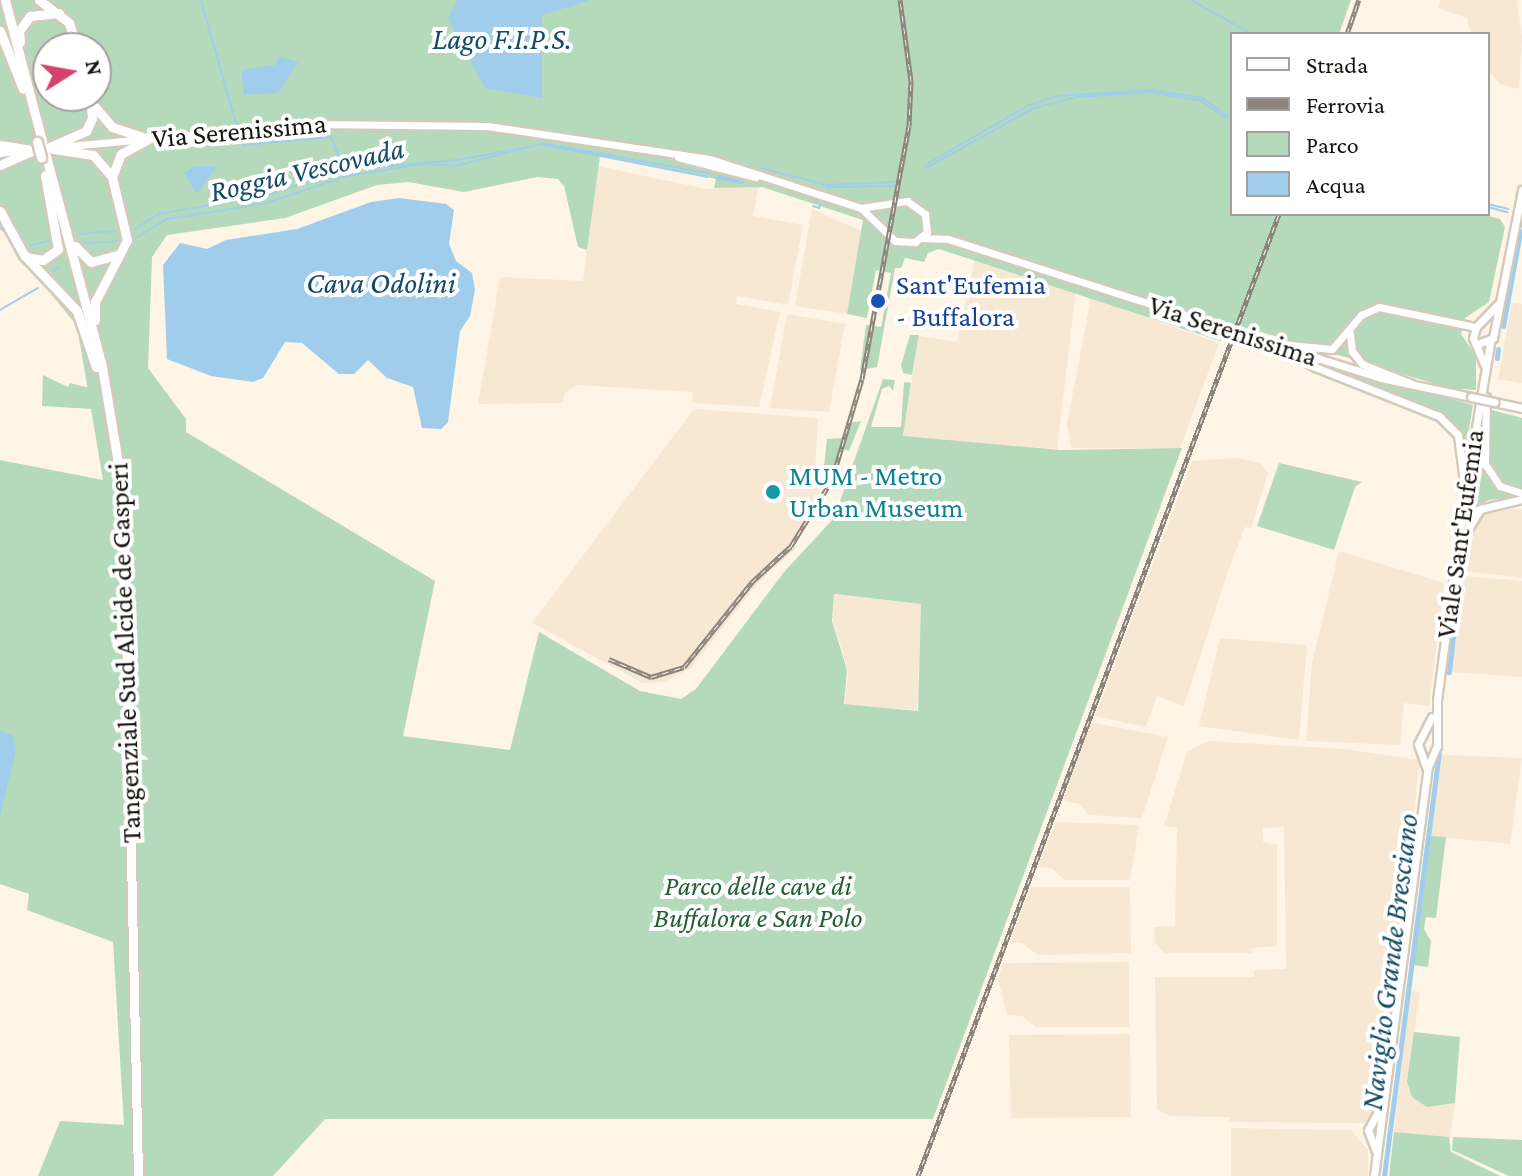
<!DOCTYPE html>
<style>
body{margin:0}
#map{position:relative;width:1522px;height:1176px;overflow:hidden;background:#fef5e6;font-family:"Crimson Pro",serif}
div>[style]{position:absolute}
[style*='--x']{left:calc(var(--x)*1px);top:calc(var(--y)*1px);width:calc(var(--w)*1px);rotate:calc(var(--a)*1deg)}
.built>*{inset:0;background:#f6e8d3}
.green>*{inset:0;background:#b5d9bb}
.water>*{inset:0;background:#a0cdeb}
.stream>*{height:2px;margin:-1px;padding:0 1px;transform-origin:1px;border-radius:1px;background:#a0cdeb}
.canal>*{height:5px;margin:-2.5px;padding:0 2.5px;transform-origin:2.5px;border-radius:2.5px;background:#a0cdeb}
.roads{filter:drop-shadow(2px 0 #d3cabc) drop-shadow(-2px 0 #d3cabc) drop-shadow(0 2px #d3cabc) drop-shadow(0 -2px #d3cabc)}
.secondary>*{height:7px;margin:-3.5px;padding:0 3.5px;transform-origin:3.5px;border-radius:3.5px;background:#fff}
.primary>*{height:8px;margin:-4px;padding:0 4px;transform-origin:4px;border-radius:4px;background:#fff}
.trunk>*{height:9px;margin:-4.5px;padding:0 4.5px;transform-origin:4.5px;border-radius:4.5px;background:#fff}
.rail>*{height:5px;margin-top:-2.5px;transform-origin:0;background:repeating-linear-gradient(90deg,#fff 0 6px,#8a847a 0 12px);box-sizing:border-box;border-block:2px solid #8a847a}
.bridges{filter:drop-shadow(2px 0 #d3cabc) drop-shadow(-2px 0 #d3cabc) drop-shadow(0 2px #d3cabc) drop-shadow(0 -2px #d3cabc)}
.secondary-bridge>*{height:7px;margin:-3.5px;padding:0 3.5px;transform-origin:3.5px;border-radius:3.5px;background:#fff}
.trunk-bridge>*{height:9px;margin:-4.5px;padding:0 4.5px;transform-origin:4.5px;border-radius:4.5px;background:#fff}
.dots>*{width:22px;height:22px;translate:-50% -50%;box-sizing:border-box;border:4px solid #fff;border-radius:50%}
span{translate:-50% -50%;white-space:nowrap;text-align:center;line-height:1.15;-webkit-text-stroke:8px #fff;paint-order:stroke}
.street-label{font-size:28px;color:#17140f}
.transit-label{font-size:28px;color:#164399}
.left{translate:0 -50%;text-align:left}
.culture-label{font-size:28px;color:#0d838f}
.park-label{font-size:28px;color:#235e33;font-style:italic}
.water-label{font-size:30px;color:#134a67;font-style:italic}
.legend{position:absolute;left:1230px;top:32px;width:260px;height:184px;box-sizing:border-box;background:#fff;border:2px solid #a2a19f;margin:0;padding:10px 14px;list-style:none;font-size:24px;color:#17140f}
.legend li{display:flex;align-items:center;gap:16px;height:40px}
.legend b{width:40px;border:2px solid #a2a19f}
.north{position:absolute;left:32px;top:32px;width:80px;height:80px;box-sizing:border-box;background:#fff;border:2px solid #a2a19f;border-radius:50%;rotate:79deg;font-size:22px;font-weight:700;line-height:32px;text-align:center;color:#17140f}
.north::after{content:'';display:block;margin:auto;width:28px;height:36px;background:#d3446c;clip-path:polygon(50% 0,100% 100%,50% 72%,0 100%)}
</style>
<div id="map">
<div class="built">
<i style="clip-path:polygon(1440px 0,1517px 0,1522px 37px,1519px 89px,1500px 84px,1488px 71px,1488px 34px,1471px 34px,1467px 18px,1438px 8px)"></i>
<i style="clip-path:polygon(598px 166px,706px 189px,743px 187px,744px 181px,759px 184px,753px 216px,803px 225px,788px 305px,737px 296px,736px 304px,780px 312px,759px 407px,692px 403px,693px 392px,577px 385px,564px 394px,563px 403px,478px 404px,500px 277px,583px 281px)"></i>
<i style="clip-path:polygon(812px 209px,862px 231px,847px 314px,795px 306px)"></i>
<i style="clip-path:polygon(975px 260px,1076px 291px,1057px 449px,903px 437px,919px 336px,957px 342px)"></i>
<i style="clip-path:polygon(1091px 298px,1219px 343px,1180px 448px,1071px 448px,1067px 424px)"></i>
<i style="clip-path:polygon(1512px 303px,1522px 304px,1522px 383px,1498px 379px)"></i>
<i style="clip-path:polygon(787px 314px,845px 324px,829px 412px,770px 408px)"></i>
<i style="clip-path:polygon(694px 409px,818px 418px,815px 470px,831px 471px,791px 543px,796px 548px,758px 583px,691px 668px,664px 682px,643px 683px,532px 623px)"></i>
<i style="clip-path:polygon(1236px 458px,1260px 463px,1268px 473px,1251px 528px,1245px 527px,1229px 568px,1184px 706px,1157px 696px,1146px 727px,1095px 716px,1192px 461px)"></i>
<i style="clip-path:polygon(1502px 508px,1522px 509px,1522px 578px,1464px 571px,1470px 528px,1480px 516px)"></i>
<i style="clip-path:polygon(1339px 551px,1444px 583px,1429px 706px,1404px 703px,1400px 745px,1306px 741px,1312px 663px)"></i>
<i style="clip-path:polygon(1464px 576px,1522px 581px,1522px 677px,1452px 672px)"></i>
<i style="clip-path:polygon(834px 595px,921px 604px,917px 710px,845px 704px,848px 670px,833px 621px)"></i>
<i style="clip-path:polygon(1220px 638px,1307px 645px,1299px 740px,1199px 726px)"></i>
<i style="clip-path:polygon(1089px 722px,1168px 737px,1142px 818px,1089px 815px,1080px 804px,1063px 801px)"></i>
<i style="clip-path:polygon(1208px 741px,1343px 749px,1420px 760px,1382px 1088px,1376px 1112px,1364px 1123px,1229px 1122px,1229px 1117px,1170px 1116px,1157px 1110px,1155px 977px,1254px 977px,1254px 970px,1286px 969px,1284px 827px,1263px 828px,1263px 842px,1277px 845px,1277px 946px,1252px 948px,1251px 953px,1164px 953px,1155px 943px,1154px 927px,1175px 926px,1177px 827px,1164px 826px,1187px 752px)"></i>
<i style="clip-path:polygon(1442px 755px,1522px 758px,1510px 844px,1431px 836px)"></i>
<i style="clip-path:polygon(1056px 822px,1139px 825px,1130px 880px,1065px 880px,1051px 868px,1038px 867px)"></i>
<i style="clip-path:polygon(1031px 887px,1130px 887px,1131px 953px,1038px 955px,1022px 943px,1010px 942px)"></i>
<i style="clip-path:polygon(1129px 962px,1129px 1027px,1036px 1027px,1022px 1016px,1007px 1015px,998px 979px,1003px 963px)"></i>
<i style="clip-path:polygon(1410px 991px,1420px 992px,1407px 1081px,1440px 1102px,1455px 1103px,1450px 1137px,1394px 1132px)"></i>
<i style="clip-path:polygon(1130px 1034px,1131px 1117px,1011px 1118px,1009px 1035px)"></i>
<i style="clip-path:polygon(1231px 1128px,1351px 1130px,1368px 1150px,1368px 1176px,1231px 1176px)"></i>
</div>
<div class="green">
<i style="clip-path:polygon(evenodd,0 0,1351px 0,1339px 34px,1232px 34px,1232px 214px,1481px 214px,1500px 219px,1505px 227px,1489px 302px,1465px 318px,1461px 334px,1476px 356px,1476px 390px,1449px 388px,1248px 328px,1220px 341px,939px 249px,928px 253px,924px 262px,905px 258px,901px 268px,895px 268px,877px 367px,860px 370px,866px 325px,881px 327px,891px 273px,876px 270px,867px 318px,847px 314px,863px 220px,762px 187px,714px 188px,716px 179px,600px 156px,587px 250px,578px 247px,564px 186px,558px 179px,537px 177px,464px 192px,408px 182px,377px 185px,285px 218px,167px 235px,152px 257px,148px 368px,186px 419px,186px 432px,435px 581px,403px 736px,510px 750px,539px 632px,640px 691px,681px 699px,696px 689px,784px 572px,834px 518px,883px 379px,895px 380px,893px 391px,889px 386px,882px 389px,871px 427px,901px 427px,904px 382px,911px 383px,903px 436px,1061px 450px,1182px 448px,933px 1119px,325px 1119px,273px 1176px,38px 1176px,60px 1121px,124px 1125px,113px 942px,27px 910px,29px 894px,0 884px,0 460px,103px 480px,77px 326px,22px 258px,0 218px,0 0,48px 48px,96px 48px,96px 96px,48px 96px,48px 48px,0 0,834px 594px,921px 604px,918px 711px,844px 704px,847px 670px,832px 621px,834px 594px)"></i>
<i style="clip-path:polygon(910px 335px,919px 335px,912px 375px,903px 373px,901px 365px)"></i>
<i style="clip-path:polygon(1321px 364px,1473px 405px,1466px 447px,1453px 424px,1434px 409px)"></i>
<i style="clip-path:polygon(43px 375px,68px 387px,70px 383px,89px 388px,93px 409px,42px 406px)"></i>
<i style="clip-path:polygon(1488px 409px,1522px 418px,1522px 490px,1500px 482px,1488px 461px)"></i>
<i style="clip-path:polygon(861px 421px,849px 451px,841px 448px,831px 471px,824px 467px,827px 439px,844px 438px,849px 423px)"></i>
<i style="clip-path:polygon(1480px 462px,1492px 484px,1516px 497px,1489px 500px,1473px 509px)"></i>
<i style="clip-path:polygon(1279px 463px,1362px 482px,1355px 487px,1334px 550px,1257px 526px)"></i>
<i style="clip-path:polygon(1431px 836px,1446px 837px,1436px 918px,1426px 917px,1424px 929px,1431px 941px,1428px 967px,1413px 965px)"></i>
<i style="clip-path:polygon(1414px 1032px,1460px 1037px,1455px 1103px,1427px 1107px,1412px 1097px,1407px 1081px)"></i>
<i style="clip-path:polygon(1394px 1132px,1449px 1137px,1451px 1152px,1500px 1176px,1389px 1176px)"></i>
<i style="clip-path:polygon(1453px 1137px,1522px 1140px,1522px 1176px,1509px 1176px,1452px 1150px)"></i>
</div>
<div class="water">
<i style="clip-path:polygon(457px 0,590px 0,542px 15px,542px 98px,485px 88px,448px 19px)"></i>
<i style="clip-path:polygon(279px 57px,298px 62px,278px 93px,244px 95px,241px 70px,275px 65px)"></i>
<i style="clip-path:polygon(195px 166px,217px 166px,197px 194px,184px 173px)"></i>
<i style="clip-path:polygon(399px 198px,446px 204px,454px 210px,449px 244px,456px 261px,472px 273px,475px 290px,470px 316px,460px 331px,448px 422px,441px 429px,422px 428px,413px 387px,387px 378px,368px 360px,354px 374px,339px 374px,302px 343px,285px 342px,263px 378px,253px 382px,211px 376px,167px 359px,163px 265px,180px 243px,207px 249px,226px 240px,297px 229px,371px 202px)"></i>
<i style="clip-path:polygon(0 731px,13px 736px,16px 750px,0 816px)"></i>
</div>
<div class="stream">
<i style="--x:201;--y:0;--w:132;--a:74.2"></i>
<i style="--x:1191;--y:0;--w:69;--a:29.5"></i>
<i style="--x:239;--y:134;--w:12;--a:70"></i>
<i style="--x:243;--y:145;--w:88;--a:-5.2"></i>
<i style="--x:331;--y:137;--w:34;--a:69"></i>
<i style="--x:541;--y:143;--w:170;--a:10.2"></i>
<i style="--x:540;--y:144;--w:171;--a:11.1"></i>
<i style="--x:925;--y:165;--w:118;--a:-30"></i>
<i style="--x:1027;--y:106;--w:31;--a:-19"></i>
<i style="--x:1056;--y:96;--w:96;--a:-3.6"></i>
<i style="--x:1152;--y:90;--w:51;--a:9.1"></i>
<i style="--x:1202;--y:98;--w:32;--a:35"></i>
<i style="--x:760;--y:168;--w:69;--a:14.2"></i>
<i style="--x:827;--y:185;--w:68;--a:-2.5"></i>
<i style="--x:926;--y:168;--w:124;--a:-29.1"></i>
<i style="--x:1034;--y:108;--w:44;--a:-14.3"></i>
<i style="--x:1077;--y:97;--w:74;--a:-3.9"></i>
<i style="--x:1151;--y:92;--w:51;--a:10.2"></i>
<i style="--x:1201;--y:101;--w:30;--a:34"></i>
<i style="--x:718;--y:176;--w:26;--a:13"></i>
<i style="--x:716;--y:178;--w:27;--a:10"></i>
<i style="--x:827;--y:187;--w:68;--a:-0.8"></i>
<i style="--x:1488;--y:204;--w:21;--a:14"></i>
<i style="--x:813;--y:206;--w:6;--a:18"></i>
<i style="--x:819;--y:208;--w:5;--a:-68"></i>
<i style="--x:1488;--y:207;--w:20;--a:15"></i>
<i style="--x:0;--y:228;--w:9;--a:36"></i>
<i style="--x:135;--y:229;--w:27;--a:-33"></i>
<i style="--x:158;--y:214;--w:109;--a:-9.5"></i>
<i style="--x:265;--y:196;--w:82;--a:-18.4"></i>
<i style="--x:343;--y:170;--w:115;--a:-5"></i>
<i style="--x:458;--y:160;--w:67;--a:-10.3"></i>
<i style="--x:80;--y:234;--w:34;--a:-5"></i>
<i style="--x:137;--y:237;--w:35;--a:-31"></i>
<i style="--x:167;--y:219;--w:97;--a:-8.9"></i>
<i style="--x:263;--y:204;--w:89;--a:-18.4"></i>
<i style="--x:347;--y:176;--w:76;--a:-9.1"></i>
<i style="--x:422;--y:164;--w:34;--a:3"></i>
<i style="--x:456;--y:166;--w:84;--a:-14.5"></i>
<i style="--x:84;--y:243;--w:33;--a:-3"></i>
<i style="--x:30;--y:245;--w:19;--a:-12"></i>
<i style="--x:52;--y:272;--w:9;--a:-36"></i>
<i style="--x:0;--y:310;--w:44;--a:-30.1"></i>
</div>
<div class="canal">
<i style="--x:1521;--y:224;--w:4;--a:-76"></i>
<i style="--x:1503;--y:326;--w:96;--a:-79.7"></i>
<i style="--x:1497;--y:358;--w:9;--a:-84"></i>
<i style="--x:1470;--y:505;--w:43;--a:-82.1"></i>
<i style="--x:1449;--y:672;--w:97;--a:-83.5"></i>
<i style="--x:1384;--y:1176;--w:426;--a:-82.6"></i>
</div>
<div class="roads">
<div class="secondary">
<i style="--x:57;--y:147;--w:258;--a:-5.1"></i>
<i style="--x:314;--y:124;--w:173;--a:0.7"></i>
<i style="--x:487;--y:126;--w:225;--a:8.4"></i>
<i style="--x:710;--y:159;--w:159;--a:18"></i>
<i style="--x:861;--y:208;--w:47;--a:-8.7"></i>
<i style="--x:907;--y:201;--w:22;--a:36"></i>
<i style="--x:925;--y:214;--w:18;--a:84"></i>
<i style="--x:927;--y:232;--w:16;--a:140"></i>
<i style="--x:915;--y:242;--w:20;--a:-177"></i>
<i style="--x:895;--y:241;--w:47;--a:-135.9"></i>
<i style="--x:678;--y:157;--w:80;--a:14.6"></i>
<i style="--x:921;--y:238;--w:27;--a:2"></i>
<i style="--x:948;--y:239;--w:291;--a:17.8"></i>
<i style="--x:1476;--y:327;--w:11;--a:105"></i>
<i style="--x:1473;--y:338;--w:28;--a:67"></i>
<i style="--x:1239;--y:333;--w:35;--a:18"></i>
<i style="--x:1350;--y:333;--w:18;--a:84"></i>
<i style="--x:1352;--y:351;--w:16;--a:52"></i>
<i style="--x:1362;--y:364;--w:52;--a:21.6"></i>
<i style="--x:1268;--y:343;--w:64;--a:5.4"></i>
<i style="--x:1332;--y:349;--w:45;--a:-49.5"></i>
<i style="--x:1361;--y:315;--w:20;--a:-24"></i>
<i style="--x:1379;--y:307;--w:99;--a:11.7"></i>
<i style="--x:1476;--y:327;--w:33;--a:-46"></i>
<i style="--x:1478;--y:344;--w:16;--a:-22"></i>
<i style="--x:1493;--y:338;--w:151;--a:-78.9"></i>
<i style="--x:1287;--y:349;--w:33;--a:33"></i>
<i style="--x:1315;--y:367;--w:133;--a:21.6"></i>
<i style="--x:1439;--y:416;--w:27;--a:45"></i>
<i style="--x:1458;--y:435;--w:47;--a:82.7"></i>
<i style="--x:1295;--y:351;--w:90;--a:17.4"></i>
<i style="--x:1381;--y:378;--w:92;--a:11.9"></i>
<i style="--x:1486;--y:397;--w:67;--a:90.9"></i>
<i style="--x:1485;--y:464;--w:27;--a:56"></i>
<i style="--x:1500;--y:486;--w:23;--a:18"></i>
<i style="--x:1494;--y:402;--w:29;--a:12"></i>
<i style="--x:1461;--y:541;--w:37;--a:-59"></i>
<i style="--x:1480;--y:509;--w:43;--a:-13.4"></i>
<i style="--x:1426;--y:767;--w:24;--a:-109"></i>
<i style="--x:1418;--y:744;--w:30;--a:-63"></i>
<i style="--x:1376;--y:1151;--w:22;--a:-111"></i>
<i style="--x:1368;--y:1130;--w:26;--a:-61"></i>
<i style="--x:1374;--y:1176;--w:413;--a:-82.5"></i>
<i style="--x:1428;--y:767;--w:23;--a:-67"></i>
<i style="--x:1437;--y:746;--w:46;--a:-90"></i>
<i style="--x:1437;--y:700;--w:203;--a:-82.3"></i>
<i style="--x:1464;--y:499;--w:158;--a:-80.5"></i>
</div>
<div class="primary">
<i style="--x:0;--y:153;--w:23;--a:-7"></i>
</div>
<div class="trunk">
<i style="--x:5;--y:0;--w:146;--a:75.3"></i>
<i style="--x:39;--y:0;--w:38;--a:37"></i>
<i style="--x:69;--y:23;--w:26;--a:72"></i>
<i style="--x:0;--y:31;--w:62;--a:68.4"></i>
<i style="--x:20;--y:42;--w:11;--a:-95"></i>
<i style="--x:19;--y:31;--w:19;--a:-54"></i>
<i style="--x:30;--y:16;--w:29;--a:-6"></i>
<i style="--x:94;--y:106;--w:28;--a:49"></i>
<i style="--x:112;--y:127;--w:38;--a:18"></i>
<i style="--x:0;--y:145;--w:33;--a:9"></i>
<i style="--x:47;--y:148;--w:47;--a:8.7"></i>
<i style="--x:93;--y:155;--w:29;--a:49"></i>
<i style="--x:112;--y:177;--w:65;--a:76.6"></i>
<i style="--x:127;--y:240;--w:70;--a:117.3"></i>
<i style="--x:95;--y:302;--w:18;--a:90"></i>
<i style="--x:47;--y:148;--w:43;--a:-23.6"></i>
<i style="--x:86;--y:131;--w:14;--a:-65"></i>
<i style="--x:92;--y:118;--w:22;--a:-95"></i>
<i style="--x:46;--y:156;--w:218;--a:75.1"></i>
<i style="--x:102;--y:367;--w:128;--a:80.5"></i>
<i style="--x:123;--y:493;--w:683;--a:88.74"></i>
<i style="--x:0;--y:165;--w:36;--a:-24"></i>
<i style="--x:112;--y:177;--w:25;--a:-69"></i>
<i style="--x:121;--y:154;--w:31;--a:-29"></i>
<i style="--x:0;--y:211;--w:50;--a:61.4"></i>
<i style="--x:24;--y:255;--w:77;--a:46.6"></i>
<i style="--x:77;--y:311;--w:59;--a:71.3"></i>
<i style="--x:75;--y:246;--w:23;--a:45"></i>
<i style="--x:91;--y:262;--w:28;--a:-15"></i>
<i style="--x:26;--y:257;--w:17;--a:10"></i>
<i style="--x:43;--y:260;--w:19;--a:-36"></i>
<i style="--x:58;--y:249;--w:75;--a:-100"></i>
</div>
</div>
<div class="rail">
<i style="--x:1347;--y:34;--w:36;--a:-71"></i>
<i style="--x:609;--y:659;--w:46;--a:23.2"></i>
<i style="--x:651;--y:677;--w:34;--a:-17"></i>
<i style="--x:684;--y:667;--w:109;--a:-51.3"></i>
<i style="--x:752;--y:582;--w:53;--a:-42.7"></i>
<i style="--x:791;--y:546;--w:78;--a:-58.2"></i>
<i style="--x:832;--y:480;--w:105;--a:-73.5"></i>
<i style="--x:862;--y:379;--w:257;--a:-79.5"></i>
<i style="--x:909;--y:126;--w:45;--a:-87.5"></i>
<i style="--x:911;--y:81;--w:82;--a:-97.7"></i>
<i style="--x:918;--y:1176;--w:1028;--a:-69.43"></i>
</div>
<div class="bridges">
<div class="secondary-bridge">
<i style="--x:1225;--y:328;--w:15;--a:20"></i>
<i style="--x:1471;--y:397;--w:24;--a:12"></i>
</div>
<div class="trunk-bridge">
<i style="--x:37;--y:142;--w:16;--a:75"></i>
</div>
</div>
<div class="dots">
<i style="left:878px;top:301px;background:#1a4fb4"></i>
<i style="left:773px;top:492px;background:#0f9aa8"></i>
</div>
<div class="street-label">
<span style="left:239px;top:131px;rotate:-5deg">Via Serenissima</span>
<span style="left:1233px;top:331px;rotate:18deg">Via Serenissima</span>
<span style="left:1460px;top:534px;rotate:-82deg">Viale Sant'Eufemia</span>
<span style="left:125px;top:653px;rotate:-92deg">Tangenziale Sud Alcide de Gasperi</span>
</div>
<div class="transit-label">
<span class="left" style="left:896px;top:301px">Sant'Eufemia<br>- Buffalora</span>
</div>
<div class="culture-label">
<span class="left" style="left:789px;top:492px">MUM - Metro<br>Urban Museum</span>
</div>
<div class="park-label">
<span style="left:758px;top:902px">Parco delle cave di<br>Buffalora e San Polo</span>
</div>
<div class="water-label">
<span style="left:502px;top:39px">Lago F.I.P.S.</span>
<span style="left:307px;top:170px;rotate:-13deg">Roggia Vescovada</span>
<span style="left:381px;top:283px">Cava Odolini</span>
<span style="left:1390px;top:962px;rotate:-83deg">Naviglio Grande Bresciano</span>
</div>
<ul class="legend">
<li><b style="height:10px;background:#fff"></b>Strada</li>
<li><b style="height:10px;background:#8a847a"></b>Ferrovia</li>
<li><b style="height:22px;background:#b5d9bb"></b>Parco</li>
<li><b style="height:22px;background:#a0cdeb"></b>Acqua</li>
</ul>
<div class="north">N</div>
</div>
